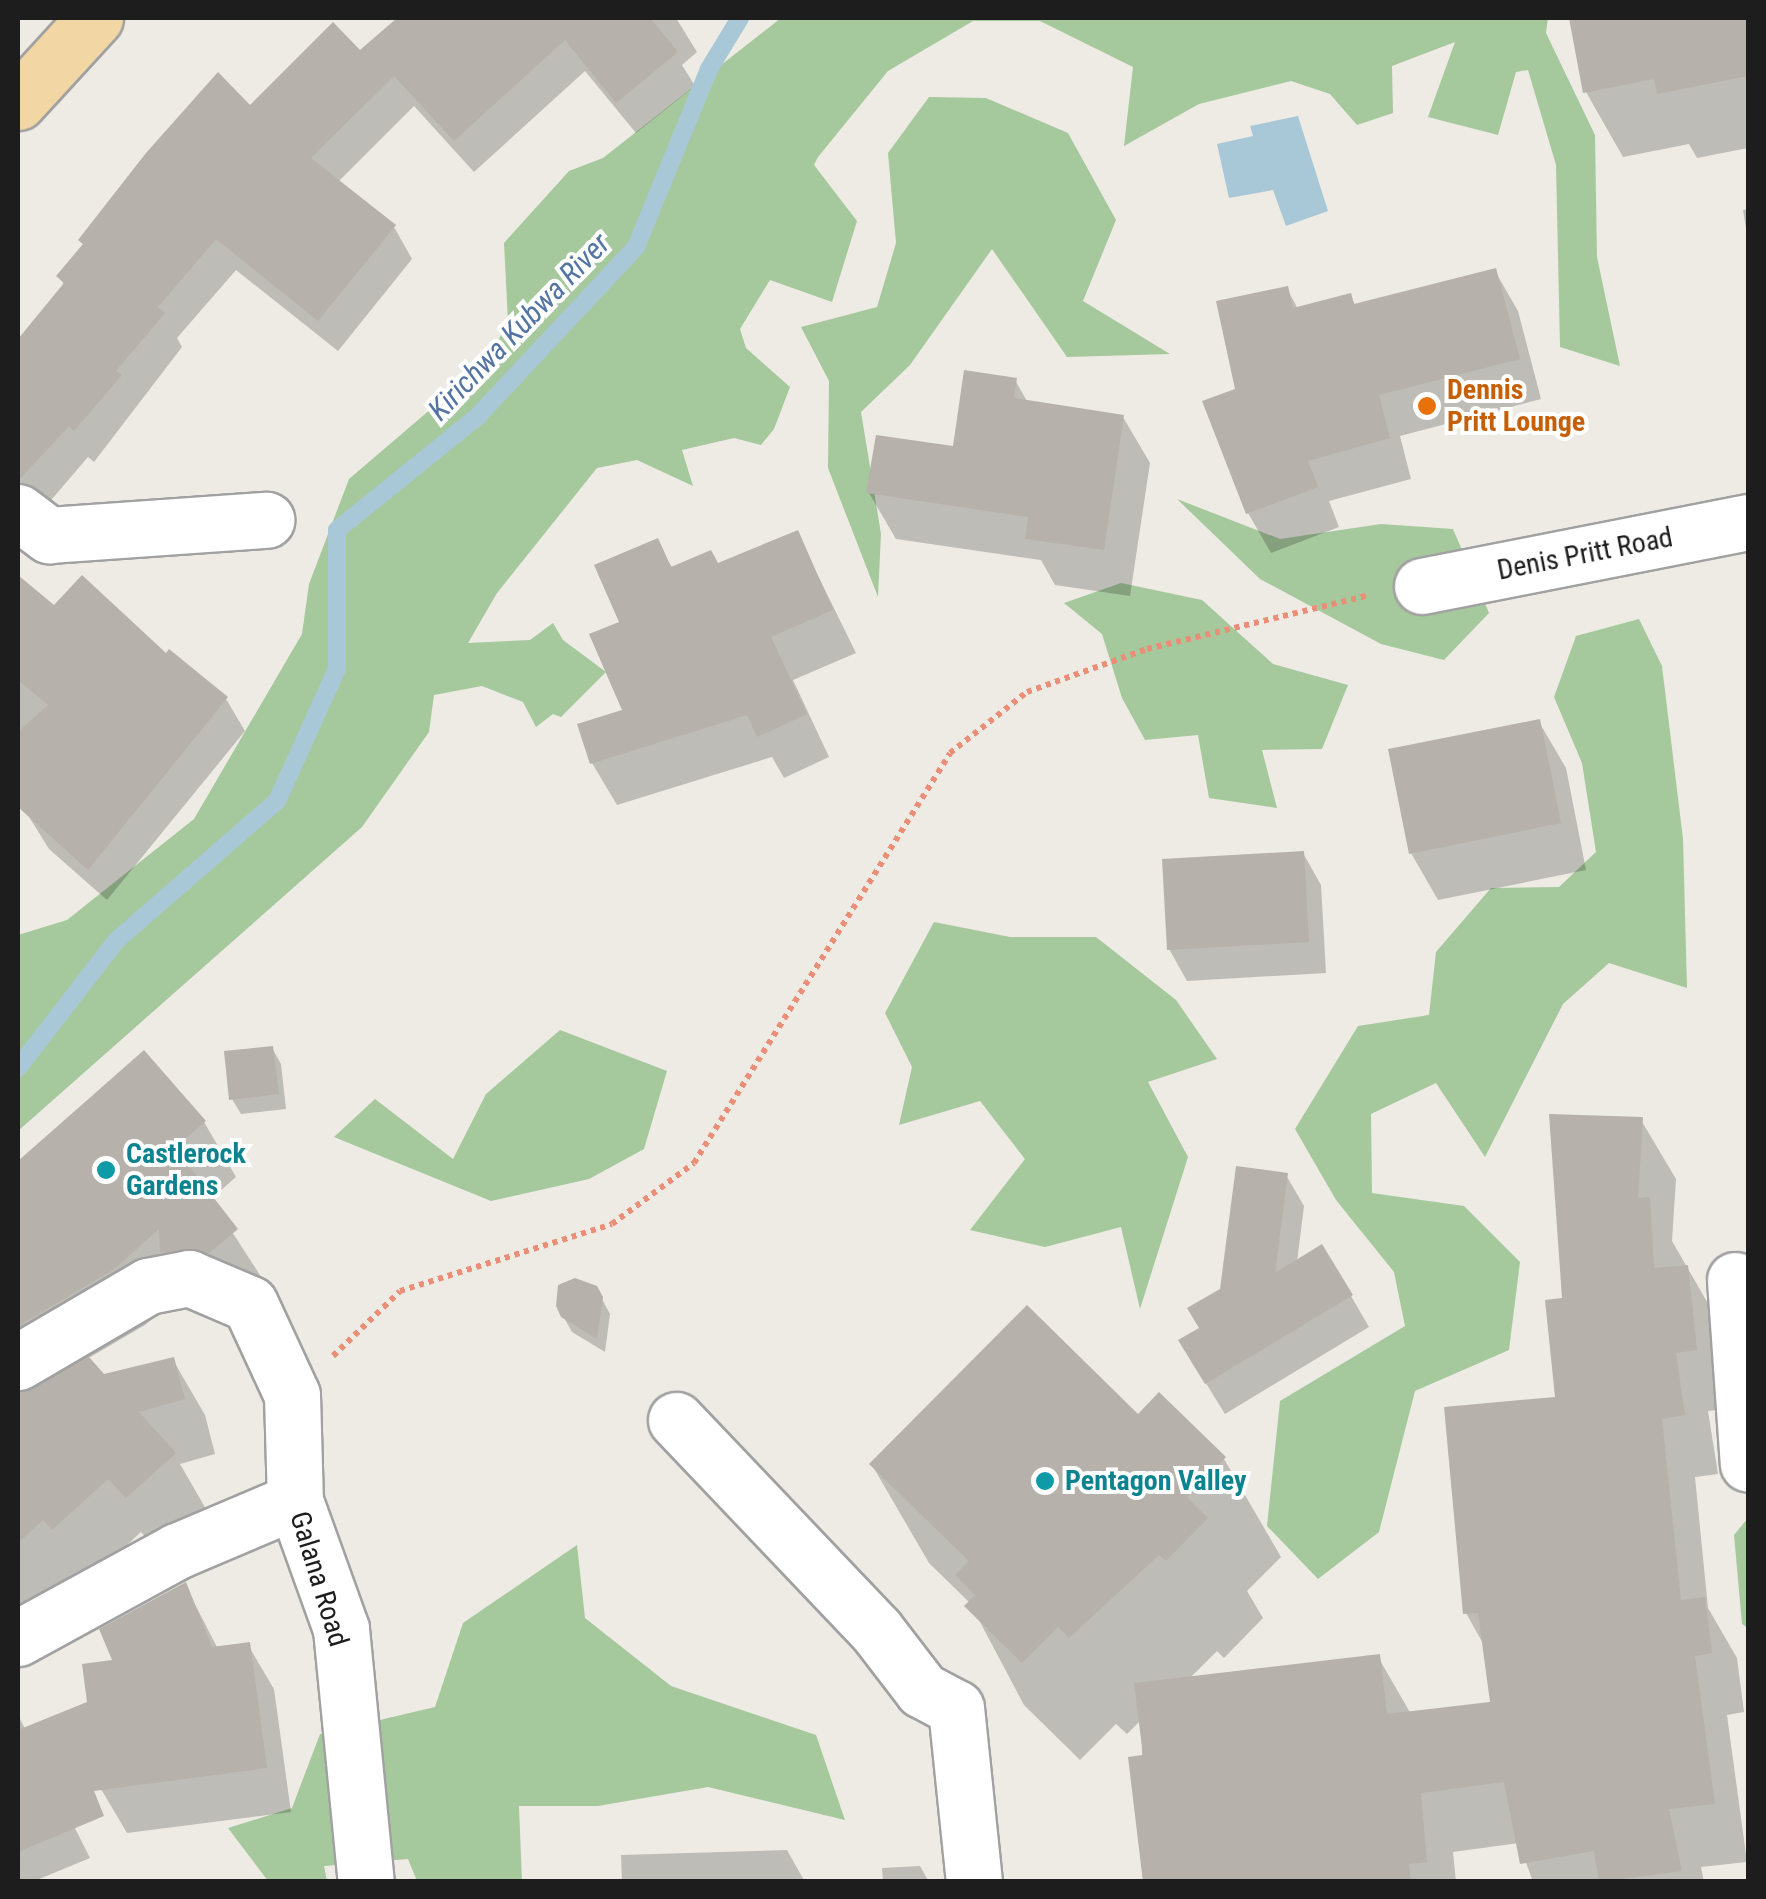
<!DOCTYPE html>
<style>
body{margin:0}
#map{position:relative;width:1766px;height:1899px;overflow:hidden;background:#edebe4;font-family:"Roboto Condensed",sans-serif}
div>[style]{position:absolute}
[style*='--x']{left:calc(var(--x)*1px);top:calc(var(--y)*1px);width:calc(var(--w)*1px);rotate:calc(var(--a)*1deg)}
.forest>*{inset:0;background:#a6c89d}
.water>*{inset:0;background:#a9c8d7}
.shadow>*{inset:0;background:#0003}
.stream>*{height:18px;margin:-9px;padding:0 9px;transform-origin:9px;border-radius:9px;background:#a9c8d7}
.building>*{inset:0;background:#b6b1aa}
.path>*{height:6px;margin-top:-3px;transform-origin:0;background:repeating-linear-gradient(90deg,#eb8e77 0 5px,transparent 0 10px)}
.roads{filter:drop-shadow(2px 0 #a1a1a1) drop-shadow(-2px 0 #a1a1a1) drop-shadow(0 2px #a1a1a1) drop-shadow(0 -2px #a1a1a1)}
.minor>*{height:55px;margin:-27.5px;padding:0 27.5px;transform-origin:27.5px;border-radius:27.5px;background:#fff}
.major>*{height:55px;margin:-27.5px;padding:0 27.5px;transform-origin:27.5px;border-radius:27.5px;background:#f2d7a5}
.dots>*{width:28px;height:28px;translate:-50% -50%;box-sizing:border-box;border:5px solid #fff;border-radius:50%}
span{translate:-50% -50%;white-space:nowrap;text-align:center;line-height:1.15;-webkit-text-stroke:8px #fff;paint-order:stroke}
.food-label{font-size:28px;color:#c56008;font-weight:700}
.left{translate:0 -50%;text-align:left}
.street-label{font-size:28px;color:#1d1d1d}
.culture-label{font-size:28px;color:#0d838f;font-weight:700}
.water-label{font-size:30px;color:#5474a3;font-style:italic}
.frame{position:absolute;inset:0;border:20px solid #1d1d1d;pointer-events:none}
</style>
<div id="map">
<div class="forest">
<i style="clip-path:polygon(781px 18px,1548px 18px,1546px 33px,1595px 135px,1597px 257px,1620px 366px,1560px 347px,1556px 165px,1528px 70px,1516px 72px,1498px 135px,1428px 117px,1455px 42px,1392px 66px,1393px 113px,1357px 125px,1330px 94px,1291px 81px,1199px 104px,1124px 146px,1133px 67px,1040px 21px,973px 21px,888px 71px,818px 157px,814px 165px,857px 221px,832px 302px,770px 280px,740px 329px,746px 348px,790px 387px,774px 429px,761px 445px,734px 438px,682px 450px,693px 486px,637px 460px,597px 468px,497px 593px,468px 643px,530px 640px,553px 623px,563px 640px,606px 672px,561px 717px,553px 714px,536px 727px,523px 702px,482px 686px,434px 695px,429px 732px,362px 827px,18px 1131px,18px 935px,67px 920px,194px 819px,302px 634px,309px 584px,349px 479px,487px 361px,508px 322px,504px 243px,569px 171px,603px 158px)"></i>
<i style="clip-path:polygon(929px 97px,986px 98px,1068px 133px,1116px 220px,1083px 301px,1170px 354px,1067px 357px,992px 249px,910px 365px,861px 412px,881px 534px,878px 597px,828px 468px,829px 381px,801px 327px,877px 307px,896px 243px,888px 153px)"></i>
<i style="clip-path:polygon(1177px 499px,1280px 539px,1381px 524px,1453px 529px,1489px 613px,1444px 660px,1381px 644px,1260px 579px)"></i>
<i style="clip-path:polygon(1121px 583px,1202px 600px,1273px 664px,1348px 685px,1322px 749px,1262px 750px,1277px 808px,1209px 798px,1198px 735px,1145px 740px,1122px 698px,1102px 634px,1064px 603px)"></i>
<i style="clip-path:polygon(1639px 619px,1662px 666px,1683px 839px,1687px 988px,1609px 963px,1563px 1004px,1485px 1157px,1436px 1083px,1371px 1114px,1372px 1193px,1464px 1206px,1520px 1262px,1509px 1350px,1415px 1391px,1379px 1532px,1318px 1579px,1267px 1526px,1280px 1401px,1405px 1326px,1394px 1272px,1336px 1200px,1295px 1129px,1358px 1026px,1429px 1015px,1436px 952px,1491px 888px,1559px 887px,1596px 852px,1582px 763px,1554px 697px,1576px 636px)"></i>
<i style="clip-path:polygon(934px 922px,1010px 937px,1096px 937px,1176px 1000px,1217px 1059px,1148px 1082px,1188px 1157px,1140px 1309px,1121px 1227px,1045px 1247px,970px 1230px,1025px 1159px,980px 1101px,899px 1125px,912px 1067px,885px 1013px)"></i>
<i style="clip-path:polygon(560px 1030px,667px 1071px,644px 1149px,589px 1179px,491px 1201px,334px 1137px,375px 1099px,453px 1159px,486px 1094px)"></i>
<i style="clip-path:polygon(1748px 1518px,1748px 1628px,1742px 1624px,1734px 1535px)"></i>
<i style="clip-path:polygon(577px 1545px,585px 1618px,671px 1686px,816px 1735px,845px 1820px,708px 1787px,598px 1806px,519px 1806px,522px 1882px,417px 1881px,408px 1859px,324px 1866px,327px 1881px,268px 1881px,228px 1828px,292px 1808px,320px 1734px,435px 1707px,463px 1623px)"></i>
</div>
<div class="water">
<i style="clip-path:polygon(1298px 116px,1328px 211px,1286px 226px,1273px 190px,1229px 198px,1217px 144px,1253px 136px,1250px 126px)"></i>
</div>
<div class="shadow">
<i style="clip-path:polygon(400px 18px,676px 18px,697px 52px,682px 65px,695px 86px,636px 133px,585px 71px,474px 172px,414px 106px,338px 182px,394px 227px,412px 259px,338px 351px,236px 270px,177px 338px,182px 347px,94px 462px,88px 457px,40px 513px,18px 523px,18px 342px,65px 287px,59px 276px,84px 247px,81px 241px,250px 109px,360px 54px)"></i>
<i style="clip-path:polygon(1572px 18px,1748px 18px,1748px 148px,1697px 158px,1689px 144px,1623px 157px,1586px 92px)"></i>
<i style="clip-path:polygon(1748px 209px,1748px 242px,1743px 210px)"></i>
<i style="clip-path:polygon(1495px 271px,1518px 311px,1541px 399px,1400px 436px,1411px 479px,1329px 501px,1339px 527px,1271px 553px,1248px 513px,1238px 390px,1287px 289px,1298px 309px,1350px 296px,1356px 306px)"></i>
<i style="clip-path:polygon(1015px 380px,1028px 403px,1123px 417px,1150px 463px,1130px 596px,1055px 585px,1041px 560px,896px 539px,869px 493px,955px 448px)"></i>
<i style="clip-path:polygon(797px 533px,856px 653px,793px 680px,829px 757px,784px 778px,772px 757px,617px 805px,592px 763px,626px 711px,622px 623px,657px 541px,673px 569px,718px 566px)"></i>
<i style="clip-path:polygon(18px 578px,54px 609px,166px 657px,169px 653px,226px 699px,245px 731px,107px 900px,49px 849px,18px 799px)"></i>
<i style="clip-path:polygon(1539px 722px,1566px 768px,1586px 870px,1438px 900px,1411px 853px)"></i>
<i style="clip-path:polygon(1303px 853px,1321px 885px,1326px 973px,1187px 981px,1169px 949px)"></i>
<i style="clip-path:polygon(272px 1048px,281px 1064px,286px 1109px,241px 1114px,232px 1099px)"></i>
<i style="clip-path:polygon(144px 1054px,204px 1122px,236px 1177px,211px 1199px,267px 1286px,185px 1289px,145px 1325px,87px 1359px,103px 1376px,173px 1360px,205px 1415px,215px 1454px,180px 1464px,206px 1509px,159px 1552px,141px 1532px,85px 1584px,76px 1574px,19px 1625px,18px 1165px)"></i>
<i style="clip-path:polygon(1641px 1120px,1676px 1179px,1672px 1241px,1721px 1326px,1730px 1409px,1708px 1411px,1718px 1474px,1695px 1477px,1708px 1608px,1737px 1658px,1744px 1712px,1727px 1715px,1747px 1862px,1701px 1867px,1704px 1882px,1533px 1882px,1519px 1843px,1453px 1852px,1456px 1882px,1146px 1882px,1141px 1720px,1127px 1734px,1116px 1724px,1080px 1760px,1024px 1705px,970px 1603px,929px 1563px,872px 1465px,1138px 1417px,1224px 1459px,1281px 1557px,1247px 1591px,1263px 1618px,1224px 1658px,1217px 1651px,1189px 1679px,1378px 1657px,1411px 1714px,1492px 1704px,1485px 1647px,1466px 1613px,1558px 1399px,1565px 1300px)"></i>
<i style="clip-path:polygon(1286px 1175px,1304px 1206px,1297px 1262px,1351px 1296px,1369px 1327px,1225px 1414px,1199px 1372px,1223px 1290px)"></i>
<i style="clip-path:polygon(596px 1288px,610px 1314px,605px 1352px,572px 1332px,563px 1316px)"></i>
<i style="clip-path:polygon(185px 1585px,218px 1649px,248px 1645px,274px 1689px,291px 1812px,127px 1833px,101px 1789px,116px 1662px)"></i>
<i style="clip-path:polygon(18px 1715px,90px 1858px,32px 1882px,18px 1882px)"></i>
<i style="clip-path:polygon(787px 1850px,805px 1882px,622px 1882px,621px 1855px)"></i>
<i style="clip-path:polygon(920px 1866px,929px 1882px,883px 1882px,882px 1868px)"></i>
</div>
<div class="stream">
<i style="--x:18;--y:1068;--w:162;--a:-52.3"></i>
<i style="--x:117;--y:940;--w:212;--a:-41"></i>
<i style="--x:277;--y:801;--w:145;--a:-65.6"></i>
<i style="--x:337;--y:669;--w:139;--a:-90"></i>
<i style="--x:337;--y:530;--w:179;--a:-38.9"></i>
<i style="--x:476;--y:418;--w:234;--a:-46.9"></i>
<i style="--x:636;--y:247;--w:192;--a:-67.7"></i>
<i style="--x:709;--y:69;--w:60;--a:-58.7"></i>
</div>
<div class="building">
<i style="clip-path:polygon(397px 18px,650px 18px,678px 52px,616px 103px,565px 40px,454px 141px,394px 76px,311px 158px,396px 225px,318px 321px,216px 239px,158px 307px,165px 313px,116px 371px,122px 375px,74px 431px,69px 426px,18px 481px,18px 339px,64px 283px,56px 276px,83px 244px,78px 240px,146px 153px,218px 72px,250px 105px,333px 22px,360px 50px)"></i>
<i style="clip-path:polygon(1569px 18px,1748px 18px,1748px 76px,1657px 94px,1654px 79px,1583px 93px)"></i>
<i style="clip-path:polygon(1496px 268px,1520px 359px,1379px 395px,1390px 438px,1308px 461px,1318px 487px,1246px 514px,1202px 401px,1235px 389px,1216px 301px,1288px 286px,1293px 308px,1351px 293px,1354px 304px)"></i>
<i style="clip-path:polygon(964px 370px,1017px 378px,1014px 398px,1124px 415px,1104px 550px,1025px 539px,1028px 517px,866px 493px,876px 435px,953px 446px)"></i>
<i style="clip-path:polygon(798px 530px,833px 610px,771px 637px,807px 714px,757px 737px,747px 715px,590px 764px,577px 724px,622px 710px,589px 634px,619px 622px,594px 565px,658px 538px,671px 567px,711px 550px,718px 563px)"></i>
<i style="clip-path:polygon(18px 575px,54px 605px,82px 575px,166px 653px,169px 649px,228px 697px,88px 870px,18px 807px,18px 732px,48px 705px,18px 680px)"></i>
<i style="clip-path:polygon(1540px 719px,1561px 823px,1409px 854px,1388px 749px)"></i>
<i style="clip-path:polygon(1304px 851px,1309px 942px,1167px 950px,1162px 859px)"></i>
<i style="clip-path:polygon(273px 1046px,279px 1094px,229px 1100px,224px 1051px)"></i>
<i style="clip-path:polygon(144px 1050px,206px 1121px,175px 1148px,238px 1229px,209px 1253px,160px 1252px,159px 1229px,113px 1270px,18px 1326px,18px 1161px)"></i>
<i style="clip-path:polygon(1549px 1114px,1643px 1117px,1638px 1198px,1650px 1197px,1654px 1268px,1688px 1265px,1697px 1350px,1676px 1353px,1685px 1415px,1662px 1419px,1681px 1600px,1705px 1597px,1712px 1653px,1695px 1656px,1715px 1804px,1669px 1809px,1682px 1871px,1599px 1882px,1594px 1851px,1520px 1864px,1504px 1782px,1421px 1793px,1427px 1862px,1409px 1864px,1411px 1882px,1143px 1882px,1128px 1757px,1143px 1755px,1134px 1683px,1380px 1654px,1387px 1714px,1490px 1702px,1478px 1613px,1463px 1614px,1444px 1407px,1555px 1397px,1545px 1300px,1562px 1298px)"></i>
<i style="clip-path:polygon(1236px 1166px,1288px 1173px,1275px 1273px,1322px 1244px,1353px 1295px,1205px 1384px,1178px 1340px,1199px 1328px,1187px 1308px,1220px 1289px)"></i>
<i style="clip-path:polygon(575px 1278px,597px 1286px,603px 1297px,597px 1339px,561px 1317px,556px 1306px,558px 1285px)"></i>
<i style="clip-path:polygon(1027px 1305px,1138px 1414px,1159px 1392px,1226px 1457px,1187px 1497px,1208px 1518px,1166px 1561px,1159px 1555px,1069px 1638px,1058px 1627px,1022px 1663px,964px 1606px,975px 1595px,955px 1575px,969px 1561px,869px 1464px)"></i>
<i style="clip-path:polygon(89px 1357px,104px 1374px,174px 1357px,185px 1399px,139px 1412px,176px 1453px,126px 1498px,108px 1479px,52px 1530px,43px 1520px,18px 1543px,18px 1393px)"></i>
<i style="clip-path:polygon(186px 1582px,212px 1647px,250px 1642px,267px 1768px,94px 1791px,104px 1816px,18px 1852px,18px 1730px,87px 1702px,82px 1664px,112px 1660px,99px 1629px)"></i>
</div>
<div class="path">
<i style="--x:333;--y:1356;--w:93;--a:-44.1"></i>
<i style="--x:400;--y:1291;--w:222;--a:-17.5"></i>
<i style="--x:612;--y:1224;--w:102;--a:-36.6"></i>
<i style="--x:694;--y:1163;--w:483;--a:-58"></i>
<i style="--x:950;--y:753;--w:98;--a:-38.4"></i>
<i style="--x:1027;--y:692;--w:127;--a:-19.7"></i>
<i style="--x:1147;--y:649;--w:230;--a:-13.6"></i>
</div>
<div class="roads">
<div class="minor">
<i style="--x:18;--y:512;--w:39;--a:37"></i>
<i style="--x:49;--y:535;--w:218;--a:-4"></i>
<i style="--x:1422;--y:586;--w:332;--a:-11.1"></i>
<i style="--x:1735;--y:1280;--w:184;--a:86"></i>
<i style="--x:18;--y:1362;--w:151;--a:-30.3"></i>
<i style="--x:148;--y:1286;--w:42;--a:-11"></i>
<i style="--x:189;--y:1278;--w:66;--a:23.1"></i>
<i style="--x:250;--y:1304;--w:100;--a:65.2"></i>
<i style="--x:292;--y:1395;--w:106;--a:88.4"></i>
<i style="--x:295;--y:1501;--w:136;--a:70.2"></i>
<i style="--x:341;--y:1629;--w:254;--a:84.4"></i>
<i style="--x:676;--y:1420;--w:290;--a:46.4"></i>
<i style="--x:876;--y:1630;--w:76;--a:52.5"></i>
<i style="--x:922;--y:1690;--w:38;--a:28"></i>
<i style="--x:956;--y:1708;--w:175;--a:84.1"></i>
<i style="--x:18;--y:1638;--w:181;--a:-28.7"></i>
<i style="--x:177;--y:1551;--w:128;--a:-23"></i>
</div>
<div class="major">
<i style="--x:18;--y:102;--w:114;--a:-47.5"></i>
</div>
</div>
<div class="dots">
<i style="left:1427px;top:406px;background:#e8710a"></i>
<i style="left:106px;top:1170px;background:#0f9aa8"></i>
<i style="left:1045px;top:1481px;background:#0f9aa8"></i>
</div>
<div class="food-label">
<span class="left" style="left:1447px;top:406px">Dennis<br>Pritt Lounge</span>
</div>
<div class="street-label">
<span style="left:1585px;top:554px;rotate:-11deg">Denis Pritt Road</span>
<span style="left:319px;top:1579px;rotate:73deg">Galana Road</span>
</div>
<div class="culture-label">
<span class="left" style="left:126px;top:1170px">Castlerock<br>Gardens</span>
<span class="left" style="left:1065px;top:1481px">Pentagon Valley</span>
</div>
<div class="water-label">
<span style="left:519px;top:327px;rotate:-46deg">Kirichwa Kubwa River</span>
</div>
<div class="frame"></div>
</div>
